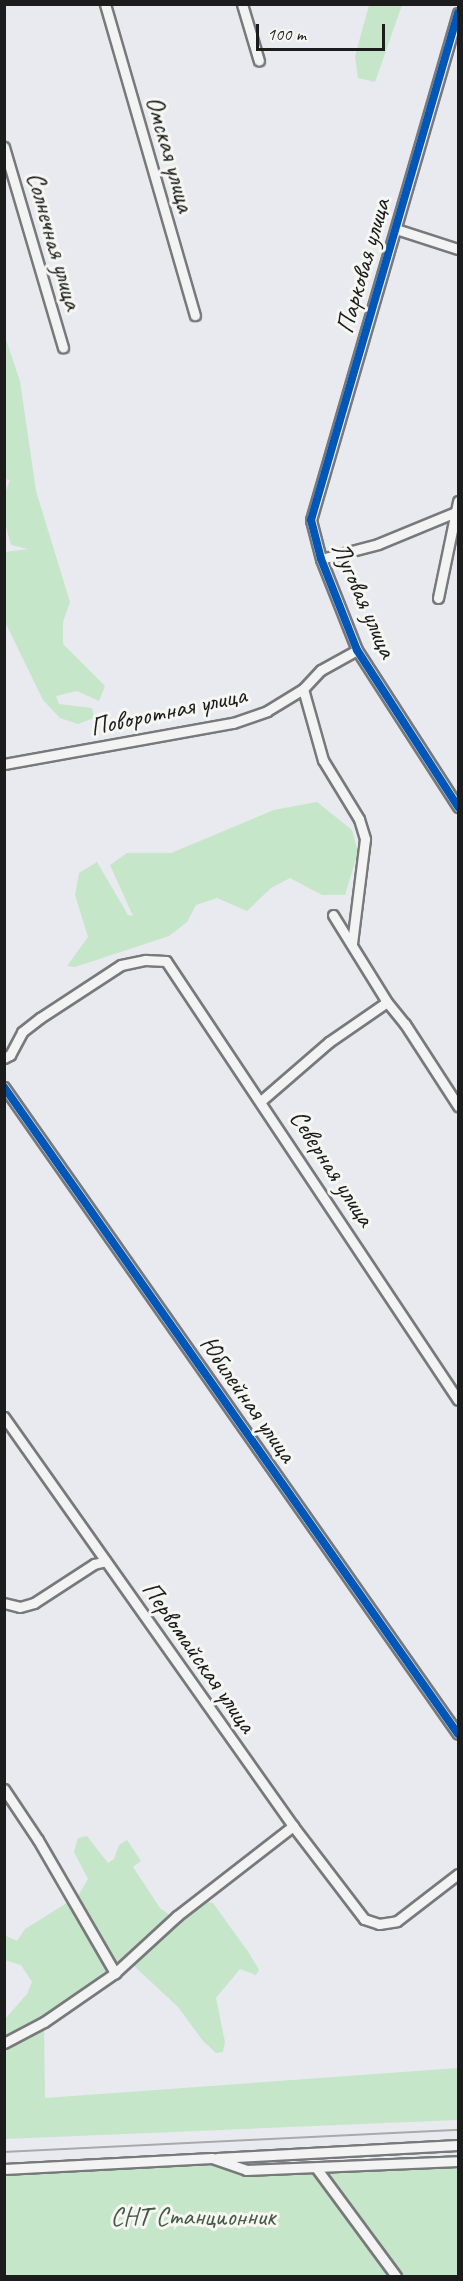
<!DOCTYPE html>
<meta charset="utf-8">
<style>
body{margin:0}
#map{position:relative;width:463px;height:2281px;overflow:hidden;background:#e8eaf0;font-family:Caveat,sans-serif}
div>[style]{position:absolute}
[style*='--x']{left:calc(var(--x)*1px);top:calc(var(--y)*1px);width:calc(var(--w)*1px);rotate:calc(var(--a)*1deg)}
.green>*{inset:0;background:#c5e6c8}
.roads{filter:drop-shadow(2px 0 #78797b) drop-shadow(-2px 0 #78797b) drop-shadow(0 2px #78797b) drop-shadow(0 -2px #78797b)}
.street>*{height:9px;margin:-4.5px;padding:0 4.5px;transform-origin:4.5px;border-radius:4.5px;background:#f3f3f3}
.rail>*{height:2px;margin:-1px;padding:0 1px;transform-origin:1px;border-radius:1px;background:#a9a9a9}
.cycleway>*{height:8px;margin:-4px;padding:0 4px;transform-origin:4px;border-radius:4px;background:#0057b8}
span{translate:-50% -50%;white-space:nowrap;text-align:center;line-height:1.15;-webkit-text-stroke:6px #f6f6f2;paint-order:stroke}
.street-label{font-size:26px;color:#1c1c1c}
.park-label{font-size:26px;color:#465846}
.frame{position:absolute;inset:0;border:6px solid #1c1c1c;pointer-events:none}
.scale{position:absolute;left:256px;top:24px;width:129px;height:27px;box-sizing:border-box;border:3px solid #1c1c1c;border-top:0;padding-left:8px;font-size:18px;line-height:21px;white-space:nowrap;color:#1c1c1c;-webkit-text-stroke:4px #f6f6f2;paint-order:stroke}
</style>
<div id="map">
<div class="green">
<i style="clip-path:polygon(369px 5px,402px 5px,375px 82px,358px 78px,355px 56px)"></i>
<i style="clip-path:polygon(5px 337px,20px 381px,36px 491px,70px 602px,63px 622px,63px 644px,105px 686px,99px 701px,77px 691px,56px 696px,59px 704px,92px 708px,94px 718px,78px 724px,60px 718px,43px 700px,5px 622px,5px 552px,28px 549px,11px 545px,5px 523px,5px 493px,10px 480px,4px 479px)"></i>
<i style="clip-path:polygon(317px 802px,352px 830px,358px 852px,345px 895px,322px 895px,290px 878px,271px 888px,247px 911px,217px 898px,196px 905px,187px 922px,169px 936px,75px 967px,67px 966px,88px 937px,75px 895px,79px 873px,97px 862px,128px 915px,133px 916px,110px 865px,127px 853px,171px 853px,274px 810px)"></i>
<i style="clip-path:polygon(87px 1836px,108px 1863px,114px 1859px,119px 1845px,127px 1840px,141px 1861px,133px 1867px,160px 1908px,171px 1916px,204px 1901px,213px 1903px,249px 1953px,259px 1970px,256px 1975px,240px 1969px,216px 1998px,225px 2042px,223px 2052px,216px 2053px,203px 2041px,178px 2007px,134px 1966px,118px 1966px,104px 1972px,51px 2013px,5px 2037px,5px 2019px,27px 1994px,32px 1982px,21px 1965px,5px 1960px,4px 1935px,17px 1941px,25px 1929px,78px 1896px,88px 1879px,74px 1852px,78px 1838px)"></i>
<i style="clip-path:polygon(44px 2022px,45px 2098px,458px 2068px,458px 2120px,5px 2139px,5px 2043px)"></i>
<i style="clip-path:polygon(211px 2157px,246px 2168px,458px 2158px,458px 2276px,5px 2276px,5px 2167px)"></i>
</div>
<div class="roads">
<div class="street">
<i style="--x:105;--y:4;--w:324;--a:73.9"></i>
<i style="--x:242;--y:4;--w:59;--a:73.4"></i>
<i style="--x:458;--y:13;--w:528;--a:106.17"></i>
<i style="--x:311;--y:520;--w:40;--a:75.6"></i>
<i style="--x:321;--y:559;--w:98;--a:68.4"></i>
<i style="--x:357;--y:650;--w:187;--a:57.2"></i>
<i style="--x:4;--y:147;--w:209;--a:73.6"></i>
<i style="--x:396;--y:229;--w:65;--a:17.9"></i>
<i style="--x:321;--y:559;--w:59;--a:-14.7"></i>
<i style="--x:378;--y:544;--w:87;--a:-22.4"></i>
<i style="--x:438;--y:598;--w:99;--a:-78.3"></i>
<i style="--x:303;--y:689;--w:74;--a:74.3"></i>
<i style="--x:323;--y:760;--w:69;--a:58.6"></i>
<i style="--x:359;--y:819;--w:21;--a:73"></i>
<i style="--x:365;--y:839;--w:106;--a:97.1"></i>
<i style="--x:4;--y:764;--w:233;--a:-10.2"></i>
<i style="--x:233;--y:723;--w:36;--a:-19"></i>
<i style="--x:267;--y:711;--w:42;--a:-31.4"></i>
<i style="--x:303;--y:689;--w:26;--a:-47"></i>
<i style="--x:321;--y:670;--w:41;--a:-29.1"></i>
<i style="--x:333;--y:915;--w:102;--a:58.2"></i>
<i style="--x:387;--y:1002;--w:28;--a:51"></i>
<i style="--x:405;--y:1024;--w:98;--a:57.1"></i>
<i style="--x:4;--y:1058;--w:7;--a:-27"></i>
<i style="--x:10;--y:1055;--w:26;--a:-62"></i>
<i style="--x:22;--y:1032;--w:23;--a:-38"></i>
<i style="--x:40;--y:1018;--w:97;--a:-33.2"></i>
<i style="--x:121;--y:965;--w:25;--a:-12"></i>
<i style="--x:145;--y:960;--w:21;--a:3"></i>
<i style="--x:166;--y:961;--w:527;--a:56.37"></i>
<i style="--x:4;--y:1087;--w:790;--a:54.94"></i>
<i style="--x:262;--y:1100;--w:89;--a:-40.9"></i>
<i style="--x:329;--y:1042;--w:70;--a:-34.6"></i>
<i style="--x:4;--y:1417;--w:501;--a:54.75"></i>
<i style="--x:293;--y:1826;--w:117;--a:52.6"></i>
<i style="--x:364;--y:1919;--w:16;--a:18"></i>
<i style="--x:379;--y:1924;--w:18;--a:-9"></i>
<i style="--x:397;--y:1921;--w:77;--a:-37.6"></i>
<i style="--x:4;--y:1603;--w:16;--a:14"></i>
<i style="--x:20;--y:1607;--w:15;--a:-16"></i>
<i style="--x:34;--y:1603;--w:72;--a:-33"></i>
<i style="--x:94;--y:1564;--w:12;--a:-14"></i>
<i style="--x:4;--y:1789;--w:61;--a:56.3"></i>
<i style="--x:38;--y:1840;--w:154;--a:59.9"></i>
<i style="--x:4;--y:2043;--w:45;--a:-27.7"></i>
<i style="--x:44;--y:2022;--w:86;--a:-34.6"></i>
<i style="--x:115;--y:1973;--w:84;--a:-42.6"></i>
<i style="--x:177;--y:1916;--w:147;--a:-37.8"></i>
<i style="--x:217;--y:2158;--w:241;--a:-3.1"></i>
<i style="--x:4;--y:2169;--w:208;--a:-3"></i>
<i style="--x:212;--y:2158;--w:36;--a:19"></i>
<i style="--x:246;--y:2170;--w:212;--a:-2.4"></i>
<i style="--x:317;--y:2169;--w:133;--a:53.6"></i>
</div>
</div>
<div class="rail">
<i style="--x:4;--y:2152;--w:455;--a:-2.8"></i>
</div>
<div class="cycleway">
<i style="--x:458;--y:13;--w:528;--a:106.17"></i>
<i style="--x:311;--y:520;--w:40;--a:75.6"></i>
<i style="--x:321;--y:559;--w:98;--a:68.4"></i>
<i style="--x:357;--y:650;--w:187;--a:57.2"></i>
<i style="--x:4;--y:1087;--w:790;--a:54.94"></i>
</div>
<div class="street-label">
<span style="left:170px;top:154px;rotate:74deg">Омская улица</span>
<span style="left:54px;top:241px;rotate:74deg">Солнечная улица</span>
<span style="left:363px;top:266px;rotate:-74deg">Парковая улица</span>
<span style="left:364px;top:600px;rotate:66deg">Луговая улица</span>
<span style="left:168px;top:711px;rotate:-12deg">Поворотная улица</span>
<span style="left:332px;top:1168px;rotate:57deg">Северная улица</span>
<span style="left:248px;top:1399px;rotate:55deg">Юбилейная улица</span>
<span style="left:199px;top:1657px;rotate:55deg">Первомайская улица</span>
</div>
<div class="park-label">
<span style="left:193px;top:2217px">СНТ Станционник</span>
</div>
<div class="frame"></div>
<div class="scale">100 m</div>
</div>
